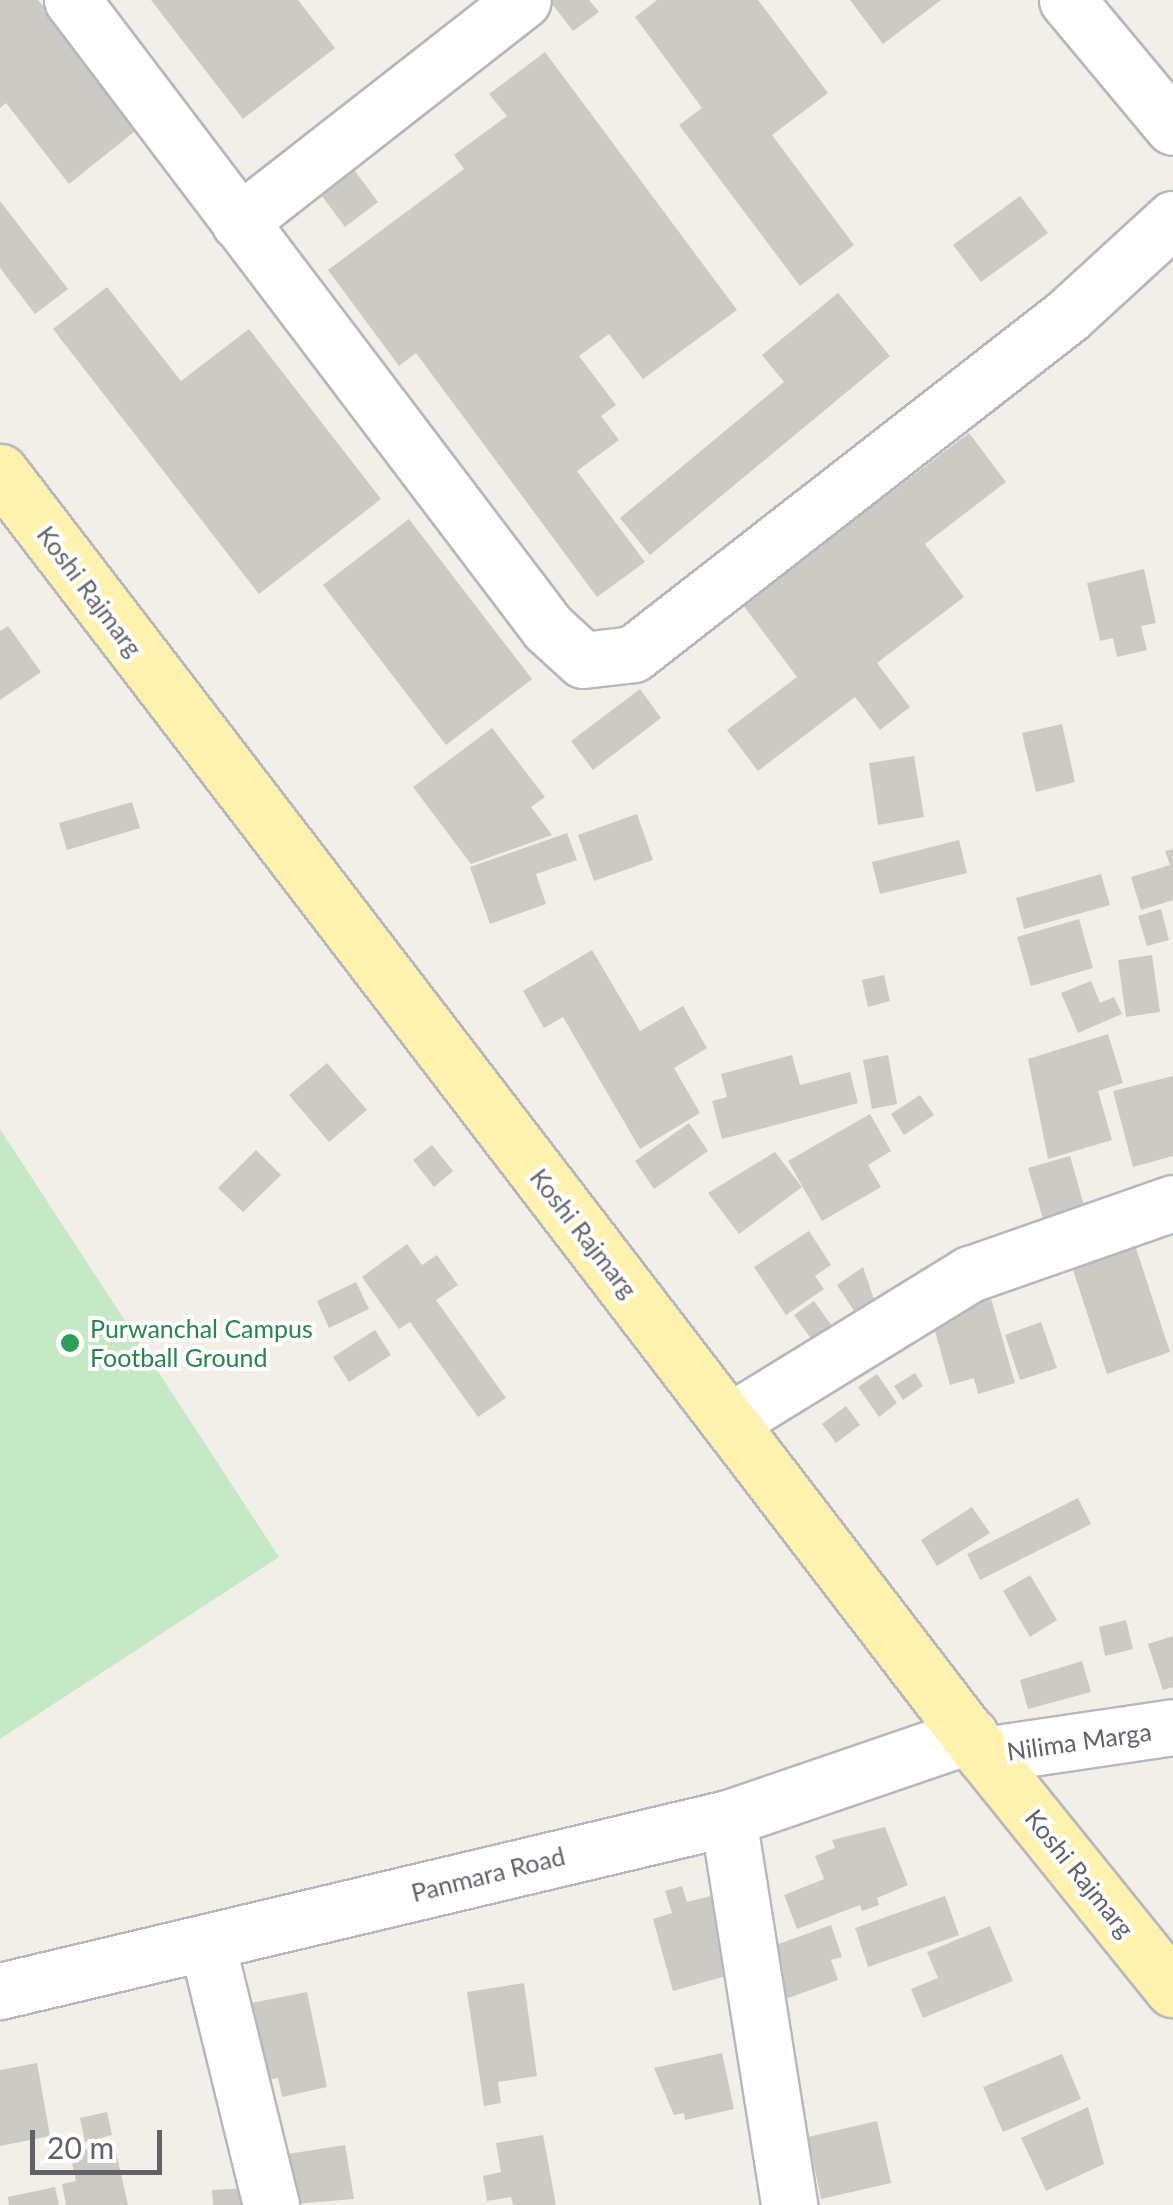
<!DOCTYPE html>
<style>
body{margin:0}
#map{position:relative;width:1173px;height:2205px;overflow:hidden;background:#f1efe8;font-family:Lato,sans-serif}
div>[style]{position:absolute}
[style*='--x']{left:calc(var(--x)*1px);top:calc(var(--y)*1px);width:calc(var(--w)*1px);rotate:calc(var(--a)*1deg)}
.green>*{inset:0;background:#c5e8c5}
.building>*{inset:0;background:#cccac5}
.roads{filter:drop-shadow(2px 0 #b5b8bc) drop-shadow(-2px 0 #b5b8bc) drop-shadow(0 2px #b5b8bc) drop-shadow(0 -2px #b5b8bc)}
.minor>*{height:55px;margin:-27.5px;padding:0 27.5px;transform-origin:27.5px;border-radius:27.5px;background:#fff}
.major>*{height:55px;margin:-27.5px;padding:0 27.5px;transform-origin:27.5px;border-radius:27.5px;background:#fff2af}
.dots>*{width:28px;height:28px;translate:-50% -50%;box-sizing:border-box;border:5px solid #fff;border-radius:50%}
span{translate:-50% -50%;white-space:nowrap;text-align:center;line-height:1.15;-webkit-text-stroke:8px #fff;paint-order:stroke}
.street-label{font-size:25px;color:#5f6368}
.leisure-label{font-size:25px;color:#27864d}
.left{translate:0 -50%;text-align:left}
.scale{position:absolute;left:30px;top:2130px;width:132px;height:45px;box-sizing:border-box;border:5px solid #5f6368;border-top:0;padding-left:12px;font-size:30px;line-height:35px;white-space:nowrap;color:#5f6368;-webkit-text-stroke:8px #fff;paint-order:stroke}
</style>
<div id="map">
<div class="green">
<i style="clip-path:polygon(0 1129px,279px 1557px,0 1739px)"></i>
</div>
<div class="building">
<i style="clip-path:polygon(0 0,38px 0,139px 128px,69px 184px,6px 103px,0 108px)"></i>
<i style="clip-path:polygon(151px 0,298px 0,335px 48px,243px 119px)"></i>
<i style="clip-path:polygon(549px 0,589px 0,599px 12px,573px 31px)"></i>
<i style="clip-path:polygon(657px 0,758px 0,828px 93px,772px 135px,854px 245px,800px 286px,679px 125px,702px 108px,635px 17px)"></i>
<i style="clip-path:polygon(850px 0,941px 0,883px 44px)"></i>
<i style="clip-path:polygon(545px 52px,737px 310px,643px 379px,609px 334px,579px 356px,616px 405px,601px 416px,619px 440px,577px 471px,645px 562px,597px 597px,416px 353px,399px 366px,328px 270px,464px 169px,454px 155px,507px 116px,489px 94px)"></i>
<i style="clip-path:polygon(346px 159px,378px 202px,345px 227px,313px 184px)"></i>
<i style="clip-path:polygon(1020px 196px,1048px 233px,981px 282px,953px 245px)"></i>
<i style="clip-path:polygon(0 201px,68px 289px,35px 314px,0 268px)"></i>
<i style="clip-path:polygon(107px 287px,181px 381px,249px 329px,381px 499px,259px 594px,53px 329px)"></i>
<i style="clip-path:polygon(838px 293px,890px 356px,650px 555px,620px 518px,784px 382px,762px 355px)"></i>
<i style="clip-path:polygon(969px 433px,1006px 482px,925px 544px,964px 597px,877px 663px,910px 707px,880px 730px,855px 697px,758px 771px,727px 730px,797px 677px,743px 605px)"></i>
<i style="clip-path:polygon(409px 519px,532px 679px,446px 745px,323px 585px)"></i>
<i style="clip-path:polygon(1144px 569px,1156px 623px,1141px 626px,1147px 650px,1117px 657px,1113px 638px,1100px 641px,1087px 583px)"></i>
<i style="clip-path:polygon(8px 626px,41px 672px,0 700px,0 631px)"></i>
<i style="clip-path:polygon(640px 689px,661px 718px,593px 770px,571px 741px)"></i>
<i style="clip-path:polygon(1062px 724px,1075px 782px,1036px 792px,1022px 733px)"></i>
<i style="clip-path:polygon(492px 728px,545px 797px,531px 807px,552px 835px,471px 864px,413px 787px)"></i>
<i style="clip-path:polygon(914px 756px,924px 817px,878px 825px,869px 763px)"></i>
<i style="clip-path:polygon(132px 802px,140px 828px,67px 850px,59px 823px)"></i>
<i style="clip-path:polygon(637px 814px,653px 860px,594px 881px,578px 835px)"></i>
<i style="clip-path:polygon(567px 833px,577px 860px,536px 874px,546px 904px,490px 924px,470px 867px)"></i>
<i style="clip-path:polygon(959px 840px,967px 873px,880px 894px,872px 862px)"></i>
<i style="clip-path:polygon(1173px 849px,1173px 900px,1141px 910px,1131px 877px,1170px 865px,1165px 851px)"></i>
<i style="clip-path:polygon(1101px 874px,1110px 905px,1024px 929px,1016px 898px)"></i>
<i style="clip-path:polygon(1161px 909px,1169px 940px,1147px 946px,1138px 916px)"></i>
<i style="clip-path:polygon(1079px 919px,1093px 968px,1031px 986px,1017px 937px)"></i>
<i style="clip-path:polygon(592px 950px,640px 1031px,683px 1006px,707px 1048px,674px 1068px,700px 1113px,640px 1149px,563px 1017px,544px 1028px,523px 991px)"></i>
<i style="clip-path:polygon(1152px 955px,1160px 1012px,1126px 1017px,1118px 960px)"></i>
<i style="clip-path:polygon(884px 975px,890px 1001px,868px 1007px,862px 980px)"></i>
<i style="clip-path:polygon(1091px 981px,1100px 1003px,1114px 997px,1122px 1014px,1078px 1033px,1061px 993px)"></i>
<i style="clip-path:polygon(1108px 1034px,1123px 1083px,1098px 1091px,1112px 1140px,1048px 1159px,1028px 1059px)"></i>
<i style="clip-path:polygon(792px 1055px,800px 1085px,850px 1072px,858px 1103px,722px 1139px,712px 1101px,727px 1097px,721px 1074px)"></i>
<i style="clip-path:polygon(888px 1055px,897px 1104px,872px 1109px,863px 1060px)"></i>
<i style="clip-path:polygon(327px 1063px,367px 1110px,329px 1142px,289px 1095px)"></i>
<i style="clip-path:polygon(1173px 1076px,1173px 1156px,1133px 1167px,1113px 1091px)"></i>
<i style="clip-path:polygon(920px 1095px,934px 1115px,904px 1135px,891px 1114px)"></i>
<i style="clip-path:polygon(870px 1114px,891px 1151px,868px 1165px,881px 1187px,822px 1221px,788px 1161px)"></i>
<i style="clip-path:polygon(689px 1123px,708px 1151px,654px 1189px,635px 1161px)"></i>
<i style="clip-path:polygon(432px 1145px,453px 1171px,434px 1187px,413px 1160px)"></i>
<i style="clip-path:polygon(256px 1150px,281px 1175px,243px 1212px,218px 1188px)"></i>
<i style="clip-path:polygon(775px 1152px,802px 1187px,739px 1234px,708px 1193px)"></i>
<i style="clip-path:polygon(1070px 1156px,1085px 1209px,1044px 1222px,1028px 1168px)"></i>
<i style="clip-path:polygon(809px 1231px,831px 1265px,815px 1276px,824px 1289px,786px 1315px,754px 1267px)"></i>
<i style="clip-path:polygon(1134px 1242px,1170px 1352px,1107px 1374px,1071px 1264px)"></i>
<i style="clip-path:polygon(407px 1244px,422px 1265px,437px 1255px,458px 1285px,436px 1300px,506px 1398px,478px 1417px,410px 1322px,399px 1329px,362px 1277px)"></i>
<i style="clip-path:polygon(863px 1267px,876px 1305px,858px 1317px,837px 1285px)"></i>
<i style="clip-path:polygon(356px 1282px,369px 1309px,329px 1328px,317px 1301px)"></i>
<i style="clip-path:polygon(990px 1295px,1015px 1383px,978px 1394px,974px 1378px,950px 1385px,930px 1313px)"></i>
<i style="clip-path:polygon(814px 1301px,832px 1326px,812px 1340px,794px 1315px)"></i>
<i style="clip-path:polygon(1041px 1322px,1057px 1368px,1020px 1380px,1005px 1335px)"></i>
<i style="clip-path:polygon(375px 1330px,391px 1355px,349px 1382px,333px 1357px)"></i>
<i style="clip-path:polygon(915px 1373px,923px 1386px,903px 1400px,894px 1386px)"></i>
<i style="clip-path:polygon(877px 1374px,897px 1403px,879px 1417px,858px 1387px)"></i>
<i style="clip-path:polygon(846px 1406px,860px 1425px,836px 1443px,822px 1424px)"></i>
<i style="clip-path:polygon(1078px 1498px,1091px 1524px,980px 1580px,967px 1554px)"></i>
<i style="clip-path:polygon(972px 1507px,990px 1533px,937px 1566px,921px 1540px)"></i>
<i style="clip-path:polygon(1030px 1575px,1057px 1620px,1030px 1637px,1003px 1591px)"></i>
<i style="clip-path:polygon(1126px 1620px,1133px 1649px,1105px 1656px,1099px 1627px)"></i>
<i style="clip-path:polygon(1173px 1636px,1173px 1687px,1163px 1690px,1148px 1644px)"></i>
<i style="clip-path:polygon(1082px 1661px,1091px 1692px,1028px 1709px,1020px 1680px)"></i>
<i style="clip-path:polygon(885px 1827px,908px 1885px,877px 1898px,879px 1905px,862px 1911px,860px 1905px,797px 1929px,784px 1895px,824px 1879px,815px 1856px,835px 1848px,832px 1840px)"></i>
<i style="clip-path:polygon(682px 1886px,687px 1902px,711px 1896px,733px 1974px,673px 1991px,653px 1919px,672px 1913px,665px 1891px)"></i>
<i style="clip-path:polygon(945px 1896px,959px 1935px,868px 1967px,855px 1928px)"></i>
<i style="clip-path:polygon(831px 1925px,842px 1957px,831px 1960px,838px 1980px,780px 2001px,762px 1950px)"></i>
<i style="clip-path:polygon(990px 1926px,1013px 1981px,923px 2018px,911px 1989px,938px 1978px,927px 1952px)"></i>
<i style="clip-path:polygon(524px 1983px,537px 2076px,498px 2082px,501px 2103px,484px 2106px,467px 1992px)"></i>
<i style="clip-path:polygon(307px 1992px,327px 2087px,282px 2097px,278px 2078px,261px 2081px,246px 2004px)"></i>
<i style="clip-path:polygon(722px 2053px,734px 2109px,685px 2120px,684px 2113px,674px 2115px,654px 2068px)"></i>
<i style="clip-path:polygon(1062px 2054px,1081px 2099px,1003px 2132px,983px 2087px)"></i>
<i style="clip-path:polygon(37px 2063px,50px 2136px,0 2146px,0 2070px)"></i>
<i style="clip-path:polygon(1088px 2107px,1104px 2164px,1046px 2191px,1021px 2138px)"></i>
<i style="clip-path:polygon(107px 2112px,112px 2135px,85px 2142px,80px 2118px)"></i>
<i style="clip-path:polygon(877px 2121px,891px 2183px,821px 2199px,808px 2137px)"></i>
<i style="clip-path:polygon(543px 2135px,556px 2205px,513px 2205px,511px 2197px,487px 2201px,483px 2176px,501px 2172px,496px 2143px)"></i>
<i style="clip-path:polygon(114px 2143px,128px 2205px,66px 2205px,62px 2184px,76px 2181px,70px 2153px)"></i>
<i style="clip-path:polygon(345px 2145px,354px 2199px,283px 2205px,275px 2156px)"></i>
<i style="clip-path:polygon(55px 2187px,59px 2205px,9px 2205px,8px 2197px)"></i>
<i style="clip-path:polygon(248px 2188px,248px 2205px,213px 2205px,212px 2190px)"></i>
</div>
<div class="roads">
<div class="minor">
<i style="--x:72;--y:0;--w:788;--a:52.84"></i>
<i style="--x:548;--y:628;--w:47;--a:42.4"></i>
<i style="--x:583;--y:660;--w:50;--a:-6.8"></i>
<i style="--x:633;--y:654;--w:550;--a:-37.91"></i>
<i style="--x:1067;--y:316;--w:144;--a:-42.5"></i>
<i style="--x:1067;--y:0;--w:165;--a:50.2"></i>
<i style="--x:239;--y:222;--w:360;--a:-38"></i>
<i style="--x:729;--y:1422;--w:283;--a:-31.6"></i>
<i style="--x:970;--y:1274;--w:215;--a:-19.3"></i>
<i style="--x:984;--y:1755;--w:191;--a:-8.4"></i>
<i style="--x:728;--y:1818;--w:392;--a:81"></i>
<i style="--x:207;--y:1944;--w:269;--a:76.2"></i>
<i style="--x:0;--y:1991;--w:748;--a:-13.37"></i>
<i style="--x:728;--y:1818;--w:256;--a:-18.9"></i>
</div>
<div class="major">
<i style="--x:0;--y:472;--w:1617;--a:52.51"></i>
<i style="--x:984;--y:1755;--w:301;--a:51.1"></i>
</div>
</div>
<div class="dots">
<i style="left:70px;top:1343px;background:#2e9e5b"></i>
</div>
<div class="street-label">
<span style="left:90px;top:591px;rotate:53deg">Koshi Rajmarg</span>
<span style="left:584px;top:1233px;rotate:52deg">Koshi Rajmarg</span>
<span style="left:1079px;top:1741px;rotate:-8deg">Nilima Marga</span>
<span style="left:1080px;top:1873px;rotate:51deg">Koshi Rajmarg</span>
<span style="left:488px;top:1874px;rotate:-14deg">Panmara Road</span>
</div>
<div class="leisure-label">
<span class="left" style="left:90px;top:1343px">Purwanchal Campus<br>Football Ground</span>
</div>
<div class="scale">20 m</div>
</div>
